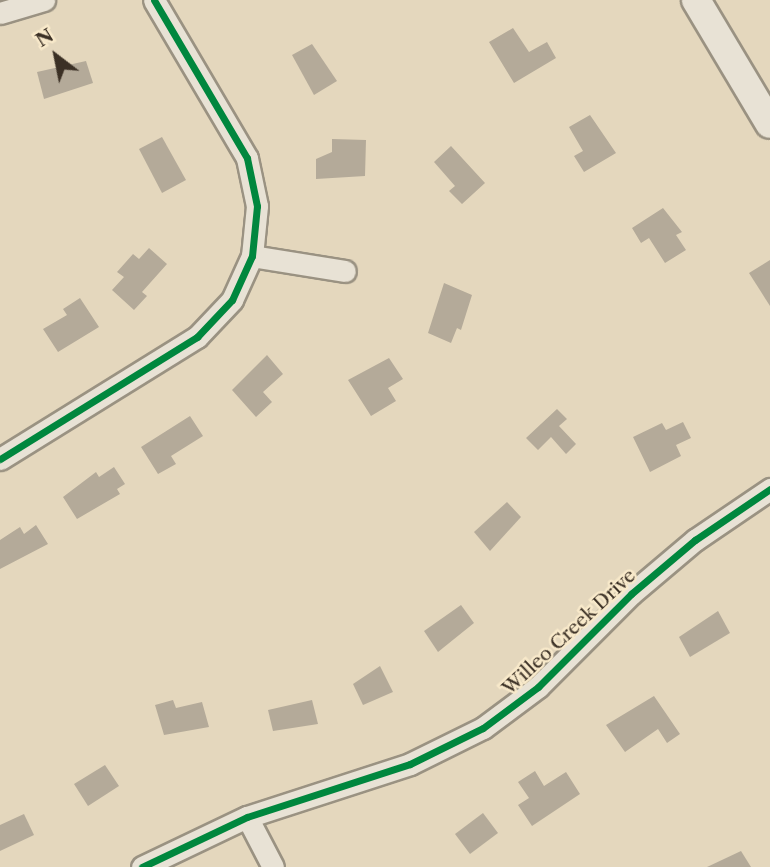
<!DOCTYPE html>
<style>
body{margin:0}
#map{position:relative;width:770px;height:867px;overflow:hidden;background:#e4d7bd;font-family:"Libre Caslon Text",serif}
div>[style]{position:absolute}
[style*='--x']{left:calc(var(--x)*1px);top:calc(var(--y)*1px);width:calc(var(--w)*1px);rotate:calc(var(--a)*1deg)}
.building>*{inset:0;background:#b4aa99}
.roads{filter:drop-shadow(2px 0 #9a9282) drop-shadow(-2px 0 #9a9282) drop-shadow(0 2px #9a9282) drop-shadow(0 -2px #9a9282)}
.street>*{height:21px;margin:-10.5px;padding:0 10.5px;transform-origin:10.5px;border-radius:10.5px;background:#e8e2d5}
.secondary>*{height:28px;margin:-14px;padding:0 14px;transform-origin:14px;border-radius:14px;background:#e8e2d5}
.cycleway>*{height:7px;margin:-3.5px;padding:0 3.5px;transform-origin:3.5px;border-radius:3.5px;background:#00873e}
span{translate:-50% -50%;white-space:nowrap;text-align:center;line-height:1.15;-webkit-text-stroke:5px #f8e9ca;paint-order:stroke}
.street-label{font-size:19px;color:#3b3025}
.north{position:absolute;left:21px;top:21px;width:70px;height:70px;-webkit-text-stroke:5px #f8e9ca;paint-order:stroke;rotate:328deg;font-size:19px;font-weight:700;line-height:28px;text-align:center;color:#3b3025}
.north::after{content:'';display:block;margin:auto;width:24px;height:32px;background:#3b3025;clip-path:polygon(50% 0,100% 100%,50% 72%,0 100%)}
</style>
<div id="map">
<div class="building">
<i style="clip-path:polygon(513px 28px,529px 52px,547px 42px,556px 58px,514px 83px,489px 42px)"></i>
<i style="clip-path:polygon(312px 44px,337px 81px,314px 95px,292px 55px)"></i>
<i style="clip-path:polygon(86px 61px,93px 83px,44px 99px,37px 72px)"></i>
<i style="clip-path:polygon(590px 115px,616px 153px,584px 172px,574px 156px,583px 151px,569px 127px)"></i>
<i style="clip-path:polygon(162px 137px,186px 180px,162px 193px,139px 149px)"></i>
<i style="clip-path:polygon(332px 139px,366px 140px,365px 176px,316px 179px,316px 159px,332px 152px)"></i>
<i style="clip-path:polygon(451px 146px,485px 183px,462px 204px,449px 191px,455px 186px,434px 162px)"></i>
<i style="clip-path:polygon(663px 208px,682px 232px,676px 235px,686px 250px,665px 263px,649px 238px,641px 243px,632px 228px)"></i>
<i style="clip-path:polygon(149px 248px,167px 264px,142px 292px,147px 296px,134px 310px,112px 290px,124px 277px,117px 272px,133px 254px,139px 259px)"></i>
<i style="clip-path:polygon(770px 260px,770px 306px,749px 273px)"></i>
<i style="clip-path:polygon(444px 283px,472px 295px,461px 330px,457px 328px,451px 343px,428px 333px)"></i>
<i style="clip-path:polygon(80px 298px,99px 327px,58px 352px,43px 329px,67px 315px,63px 309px)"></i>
<i style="clip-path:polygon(267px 355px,283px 374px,263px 392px,272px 402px,256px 417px,232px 390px)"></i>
<i style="clip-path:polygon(389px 358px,403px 379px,388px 388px,396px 401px,371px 416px,348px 380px)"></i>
<i style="clip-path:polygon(557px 409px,567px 419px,559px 426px,576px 444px,566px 454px,551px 437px,538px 450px,526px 438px)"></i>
<i style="clip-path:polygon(190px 416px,203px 436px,171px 456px,176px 464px,158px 474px,141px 447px)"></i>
<i style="clip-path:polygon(683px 422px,691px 438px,676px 445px,681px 456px,650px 472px,633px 437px,662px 423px,666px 430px)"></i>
<i style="clip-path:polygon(114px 467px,125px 484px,117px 489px,120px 494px,77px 519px,63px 497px,96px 472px,99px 477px)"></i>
<i style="clip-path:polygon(507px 502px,521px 517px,490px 551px,474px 532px)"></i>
<i style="clip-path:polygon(36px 525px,48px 544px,0 569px,0 540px,20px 527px,24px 534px)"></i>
<i style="clip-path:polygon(461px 605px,474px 623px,438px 652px,424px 631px)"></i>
<i style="clip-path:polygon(718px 611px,730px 633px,690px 657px,679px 637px)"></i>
<i style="clip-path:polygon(380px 666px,393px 692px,363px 705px,353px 684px)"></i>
<i style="clip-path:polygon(654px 696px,680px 734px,667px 743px,658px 729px,625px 752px,606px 725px)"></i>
<i style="clip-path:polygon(173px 700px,176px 708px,202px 702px,209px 727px,164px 735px,155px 705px)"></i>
<i style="clip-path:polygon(312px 700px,318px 724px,273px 731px,268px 710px)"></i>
<i style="clip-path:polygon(105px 765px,119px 786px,88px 806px,74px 784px)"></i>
<i style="clip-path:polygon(535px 771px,544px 786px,566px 772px,580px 794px,532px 826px,518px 805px,529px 798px,518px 782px)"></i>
<i style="clip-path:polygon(483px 813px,498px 833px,470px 854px,455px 834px)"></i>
<i style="clip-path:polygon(24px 814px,34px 835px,0 851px,0 825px)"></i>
<i style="clip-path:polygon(741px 851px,751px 867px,707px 867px)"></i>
</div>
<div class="roads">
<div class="street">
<i style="--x:0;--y:13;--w:46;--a:-16.5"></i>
<i style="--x:252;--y:256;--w:94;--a:9.2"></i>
<i style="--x:0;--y:459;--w:232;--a:-31.8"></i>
<i style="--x:197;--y:337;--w:51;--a:-46.6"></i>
<i style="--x:232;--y:300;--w:48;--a:-65.6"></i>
<i style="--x:252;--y:256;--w:50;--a:-84.3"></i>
<i style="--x:257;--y:206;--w:49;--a:-101.8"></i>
<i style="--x:247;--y:158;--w:183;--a:-120.5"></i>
<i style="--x:247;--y:817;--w:56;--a:62.5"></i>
<i style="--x:142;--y:867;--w:116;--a:-25.5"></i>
<i style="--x:247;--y:817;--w:171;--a:-18"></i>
<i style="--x:410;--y:764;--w:81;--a:-26.3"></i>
<i style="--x:483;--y:728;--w:69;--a:-36.7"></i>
<i style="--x:538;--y:687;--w:132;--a:-45"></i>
<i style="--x:631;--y:594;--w:84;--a:-40.2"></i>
<i style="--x:695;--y:540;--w:91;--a:-34.2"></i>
</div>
<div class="secondary">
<i style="--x:696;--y:0;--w:144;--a:59.2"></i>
</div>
</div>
<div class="cycleway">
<i style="--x:0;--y:459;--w:232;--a:-31.8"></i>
<i style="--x:197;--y:337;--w:51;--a:-46.6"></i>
<i style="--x:232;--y:300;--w:48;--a:-65.6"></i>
<i style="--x:252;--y:256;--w:50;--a:-84.3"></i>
<i style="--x:257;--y:206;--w:49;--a:-101.8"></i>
<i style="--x:247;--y:158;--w:183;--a:-120.5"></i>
<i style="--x:142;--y:867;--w:116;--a:-25.5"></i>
<i style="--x:247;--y:817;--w:171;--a:-18"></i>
<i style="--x:410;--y:764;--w:81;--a:-26.3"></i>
<i style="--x:483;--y:728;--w:69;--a:-36.7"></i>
<i style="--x:538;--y:687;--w:132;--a:-45"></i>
<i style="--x:631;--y:594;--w:84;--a:-40.2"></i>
<i style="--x:695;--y:540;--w:91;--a:-34.2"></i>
</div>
<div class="street-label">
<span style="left:569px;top:632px;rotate:-43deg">Willeo Creek Drive</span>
</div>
<div class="north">N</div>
</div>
